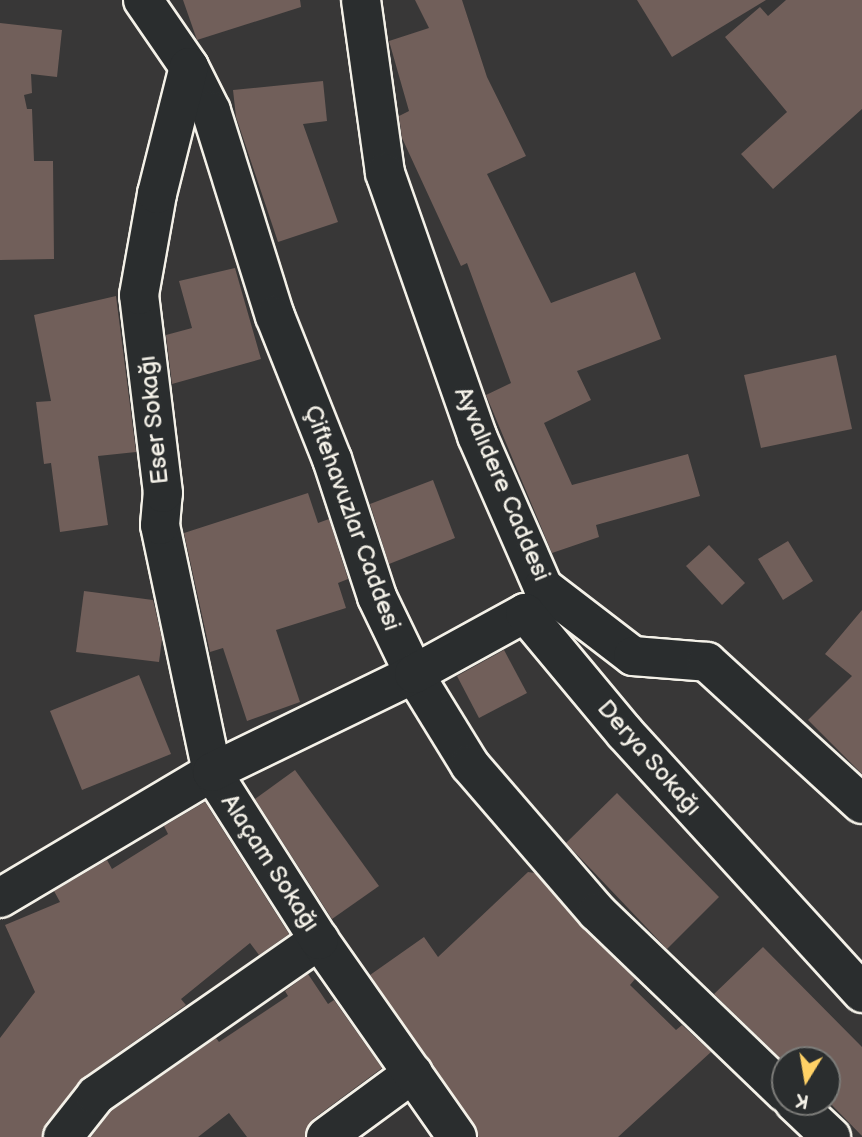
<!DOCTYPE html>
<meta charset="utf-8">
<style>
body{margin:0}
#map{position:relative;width:862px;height:1137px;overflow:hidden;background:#383737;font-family:"Balsamiq Sans",sans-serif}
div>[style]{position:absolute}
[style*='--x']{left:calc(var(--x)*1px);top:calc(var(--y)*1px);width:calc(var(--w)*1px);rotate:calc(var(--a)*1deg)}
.building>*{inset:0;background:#715f5a}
.roads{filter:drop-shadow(2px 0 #f4f1e8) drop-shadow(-2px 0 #f4f1e8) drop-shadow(0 2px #f4f1e8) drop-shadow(0 -2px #f4f1e8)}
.minor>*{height:38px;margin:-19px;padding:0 19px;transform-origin:19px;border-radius:19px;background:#2a2d2e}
span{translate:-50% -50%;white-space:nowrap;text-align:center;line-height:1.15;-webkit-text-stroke:6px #2a2d2e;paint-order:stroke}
.street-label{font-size:24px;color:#f4f1e8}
.north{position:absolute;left:771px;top:1046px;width:70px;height:70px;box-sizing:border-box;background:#2a2d2e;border:2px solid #7b7b78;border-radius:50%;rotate:191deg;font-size:19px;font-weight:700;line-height:28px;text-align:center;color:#f4f1e8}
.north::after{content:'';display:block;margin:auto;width:24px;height:32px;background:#ffd166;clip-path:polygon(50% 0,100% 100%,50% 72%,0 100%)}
</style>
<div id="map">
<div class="building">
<i style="clip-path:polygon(183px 0,300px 0,301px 7px,197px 40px)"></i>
<i style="clip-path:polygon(415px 0,462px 0,487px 77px,526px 156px,487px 174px,551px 303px,635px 272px,661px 339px,577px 371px,591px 400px,544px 423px,572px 485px,688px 454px,700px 496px,596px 525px,599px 537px,552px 553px,486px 395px,511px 383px,467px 263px,461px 266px,402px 138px,399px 116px,409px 111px,389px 41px,429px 28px)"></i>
<i style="clip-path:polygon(637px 0,766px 0,672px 57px)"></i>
<i style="clip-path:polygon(786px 0,862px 0,862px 109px,773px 189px,741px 154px,787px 112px,725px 37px,760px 7px,768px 16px)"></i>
<i style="clip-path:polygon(0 23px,62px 30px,57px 77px,31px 74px,32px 93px,24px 95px,27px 109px,32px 109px,34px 161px,53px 161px,54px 259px,0 260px)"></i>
<i style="clip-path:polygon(323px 81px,327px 121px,303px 124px,338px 222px,278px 242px,236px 117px,233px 90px)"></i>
<i style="clip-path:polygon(235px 268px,261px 359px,172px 384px,166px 335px,192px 328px,179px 281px)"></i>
<i style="clip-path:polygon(116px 296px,136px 452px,98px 456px,108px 525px,60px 532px,51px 463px,44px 464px,36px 402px,51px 401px,34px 315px)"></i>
<i style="clip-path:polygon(836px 355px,852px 429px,761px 448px,744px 375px)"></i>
<i style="clip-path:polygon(433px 480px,455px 538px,389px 564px,370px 504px)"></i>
<i style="clip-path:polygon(308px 493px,318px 523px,329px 519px,348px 579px,338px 583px,346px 608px,276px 630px,300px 702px,247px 721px,223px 648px,210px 652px,184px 533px)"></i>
<i style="clip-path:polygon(788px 541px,813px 581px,783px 600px,758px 559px)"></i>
<i style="clip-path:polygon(709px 545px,745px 583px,722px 605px,686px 566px)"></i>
<i style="clip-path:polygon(84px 591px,153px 600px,162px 639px,159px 662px,76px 652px)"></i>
<i style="clip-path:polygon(862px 610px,862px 774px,808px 720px,852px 676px,825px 654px)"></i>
<i style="clip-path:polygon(504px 650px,527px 693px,479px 718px,457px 676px)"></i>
<i style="clip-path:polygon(139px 675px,171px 754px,82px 790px,50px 711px)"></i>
<i style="clip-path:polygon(295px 770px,379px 886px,332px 919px,255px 799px)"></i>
<i style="clip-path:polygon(617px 793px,719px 897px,667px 949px,566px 843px)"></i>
<i style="clip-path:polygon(205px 802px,289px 934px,259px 955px,250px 943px,181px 999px,186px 1005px,84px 1077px,46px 1123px,42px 1137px,0 1137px,0 1038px,35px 992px,5px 925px,60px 902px,54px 891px,107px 860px,112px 869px,168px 834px,164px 826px)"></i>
<i style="clip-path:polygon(528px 872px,535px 873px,635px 979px,630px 985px,676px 1030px,682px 1025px,711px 1052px,618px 1137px,479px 1137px,370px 975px,424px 937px,438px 957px)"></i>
<i style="clip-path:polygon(763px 947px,862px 1047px,862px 1136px,827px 1100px,827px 1060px,782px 1060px,714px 994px)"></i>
<i style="clip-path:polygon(308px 974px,328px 1004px,334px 1000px,382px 1068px,313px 1119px,305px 1137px,247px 1137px,229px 1113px,198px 1137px,91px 1137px,111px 1111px,216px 1038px,219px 1042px,288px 996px,285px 991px)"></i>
</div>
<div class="roads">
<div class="minor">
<i style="--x:143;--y:0;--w:81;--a:55.5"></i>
<i style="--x:189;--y:67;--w:49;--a:63.4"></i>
<i style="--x:211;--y:111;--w:215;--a:72.7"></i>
<i style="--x:275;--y:316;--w:154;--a:68.3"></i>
<i style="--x:332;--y:459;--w:145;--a:71.9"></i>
<i style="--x:377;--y:597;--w:85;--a:64.3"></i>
<i style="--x:414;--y:674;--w:107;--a:58.4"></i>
<i style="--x:470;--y:765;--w:194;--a:49.2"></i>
<i style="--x:597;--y:912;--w:261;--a:43.9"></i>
<i style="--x:361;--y:0;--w:175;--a:82.1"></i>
<i style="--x:385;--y:173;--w:279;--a:70.7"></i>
<i style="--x:477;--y:436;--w:165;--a:66.4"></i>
<i style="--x:543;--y:587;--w:113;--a:37.5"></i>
<i style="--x:633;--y:656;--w:74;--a:4.6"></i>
<i style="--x:707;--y:662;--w:210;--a:42.5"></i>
<i style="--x:0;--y:898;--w:247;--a:-30.7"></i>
<i style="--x:212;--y:772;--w:252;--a:-101.9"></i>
<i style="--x:160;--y:525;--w:32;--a:-85"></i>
<i style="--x:163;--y:493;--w:199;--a:-96.9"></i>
<i style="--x:139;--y:295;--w:103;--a:-79.9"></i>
<i style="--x:157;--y:194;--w:131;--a:-75.9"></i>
<i style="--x:794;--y:1102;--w:51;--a:43.4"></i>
<i style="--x:63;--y:1137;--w:53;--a:-51.8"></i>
<i style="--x:96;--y:1095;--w:272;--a:-34.8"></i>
<i style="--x:326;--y:1137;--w:108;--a:-36.3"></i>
<i style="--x:457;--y:1137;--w:241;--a:-125"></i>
<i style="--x:319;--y:940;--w:199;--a:-122.5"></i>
<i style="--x:212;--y:772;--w:225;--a:-25.9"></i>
<i style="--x:414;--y:674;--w:127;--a:-28.8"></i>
<i style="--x:525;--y:613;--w:156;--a:50.2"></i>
<i style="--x:625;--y:733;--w:352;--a:47.6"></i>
</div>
</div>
<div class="street-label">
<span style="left:154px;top:420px;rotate:-96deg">Eser Sokağı</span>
<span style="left:502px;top:484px;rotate:67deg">Ayvalıdere Caddesi</span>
<span style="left:352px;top:518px;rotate:70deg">Çiftehavuzlar Caddesi</span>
<span style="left:649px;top:758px;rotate:49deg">Derya Sokağı</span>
<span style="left:270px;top:863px;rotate:57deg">Alaçam Sokağı</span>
</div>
<div class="north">K</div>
</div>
